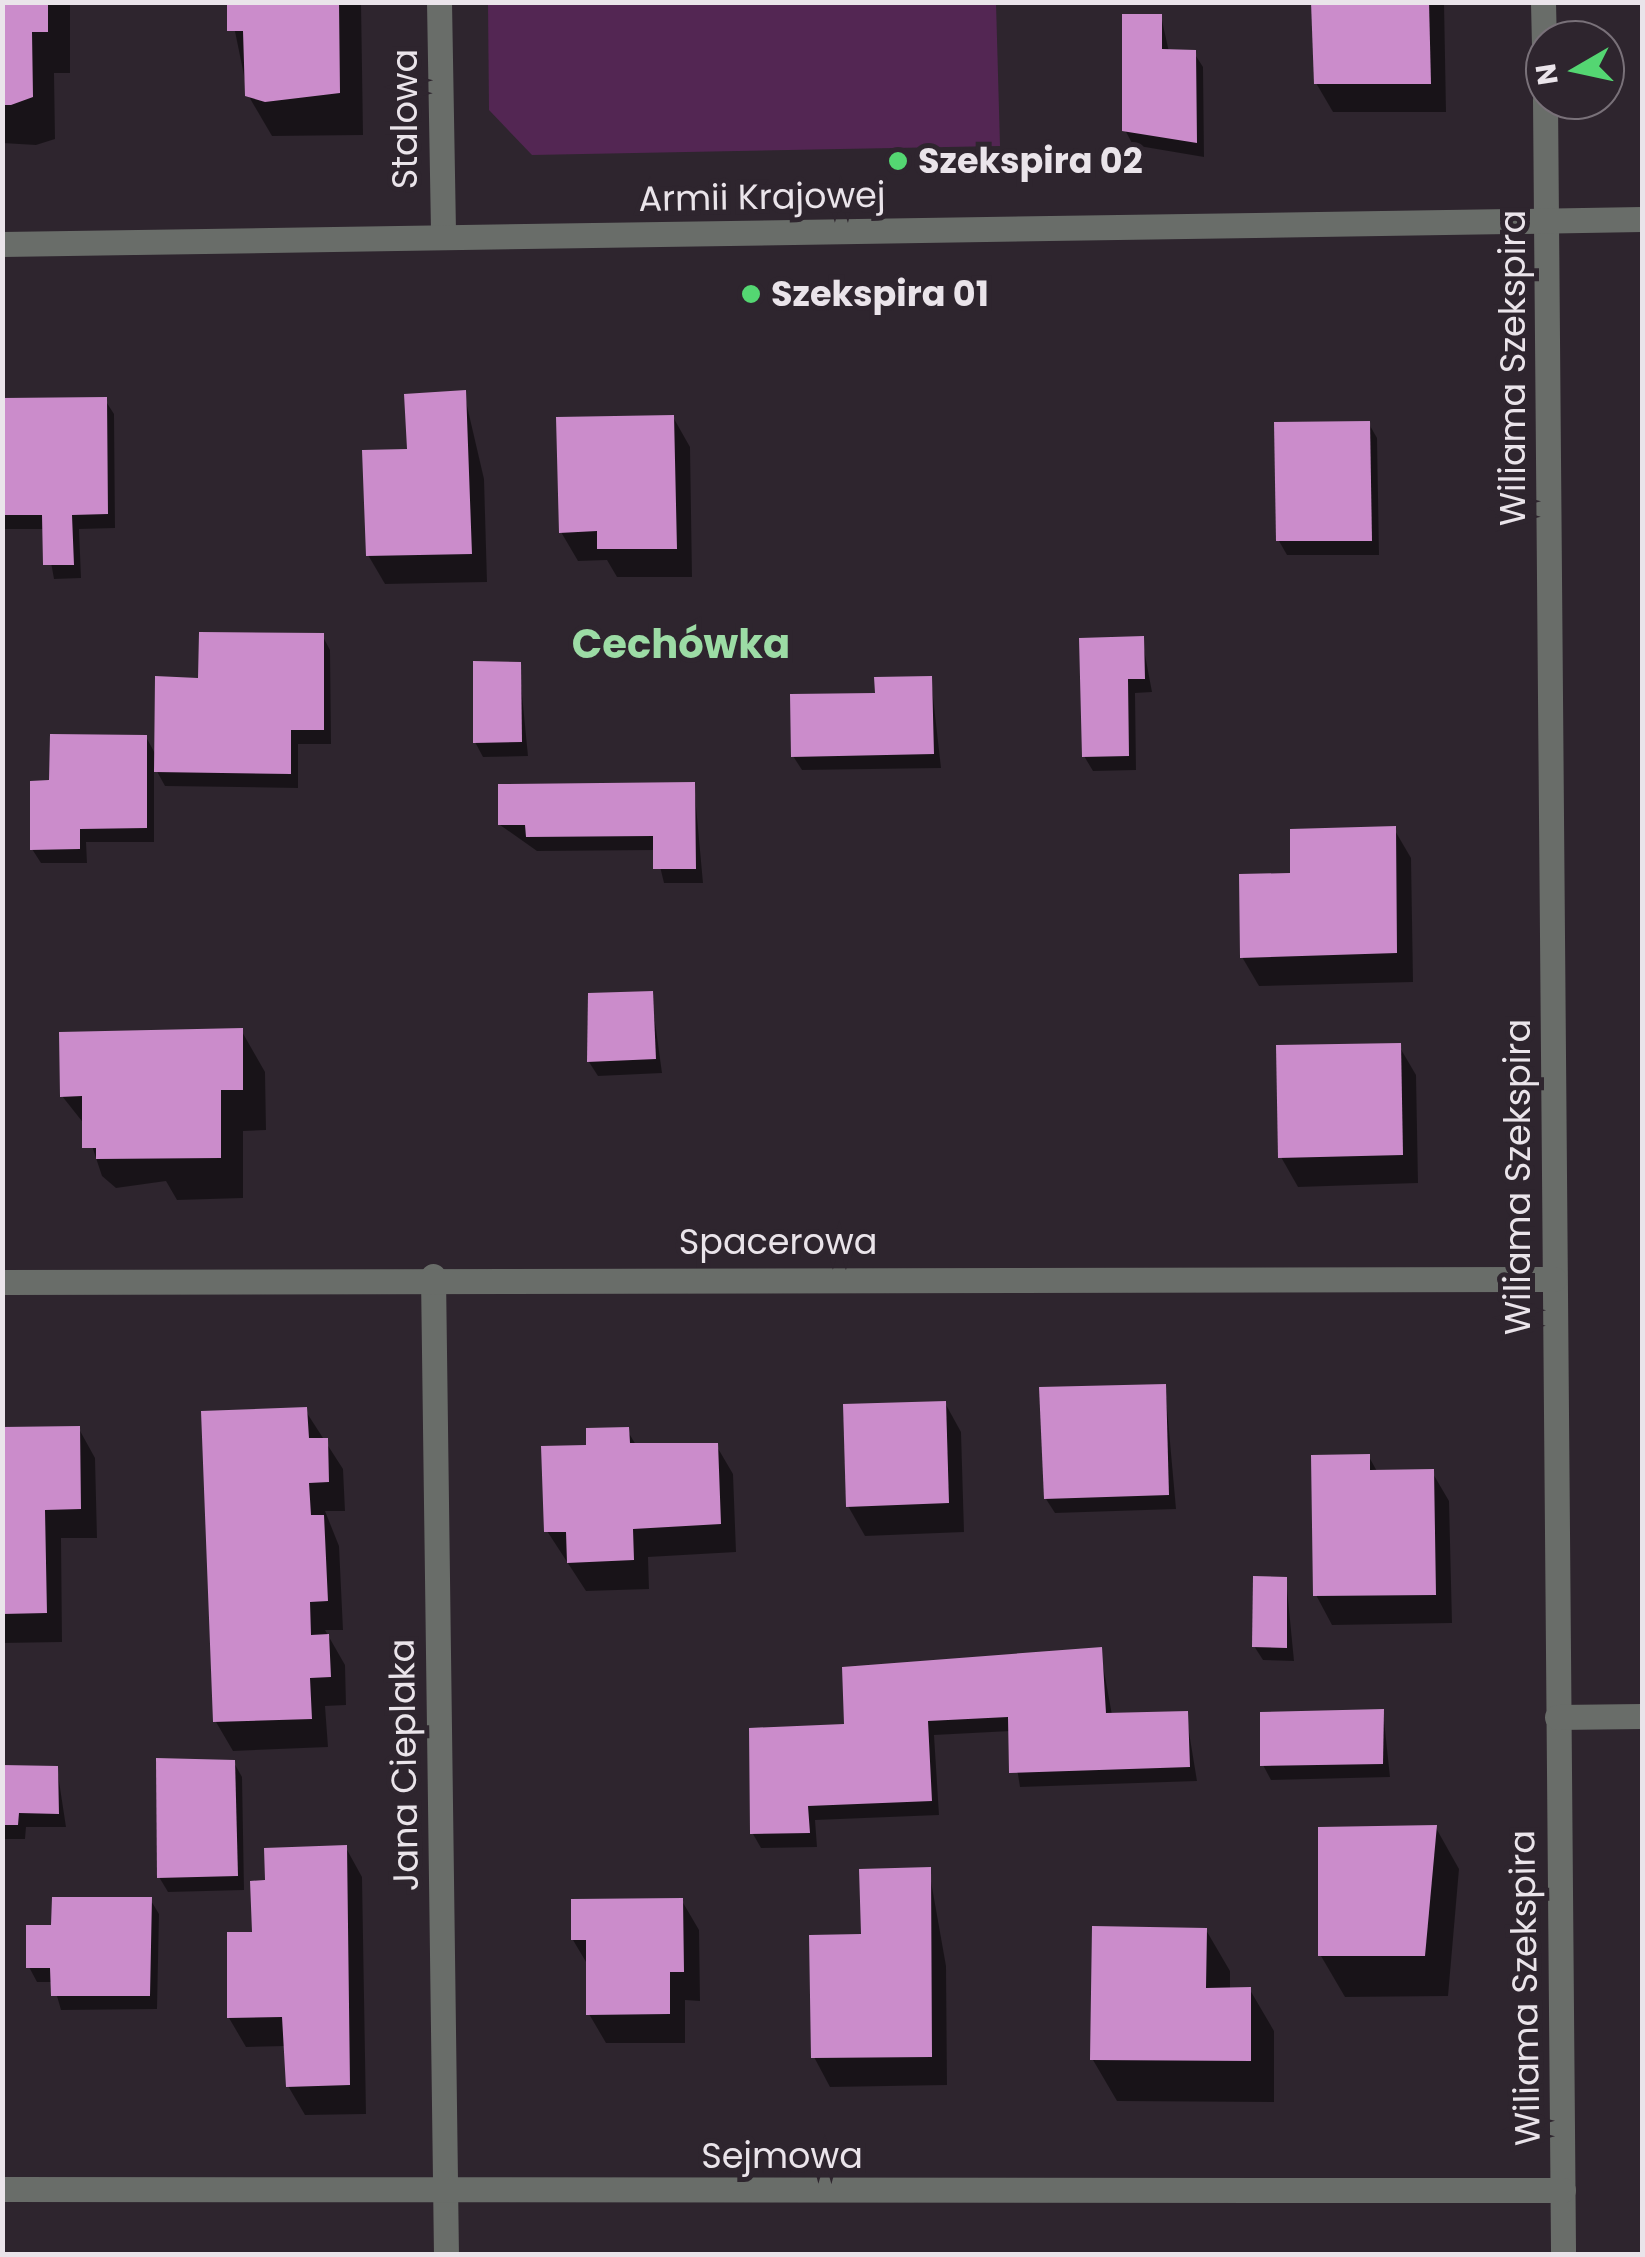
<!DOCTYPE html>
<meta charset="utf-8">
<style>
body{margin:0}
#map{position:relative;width:1645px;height:2257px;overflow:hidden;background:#2e252e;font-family:Poppins,sans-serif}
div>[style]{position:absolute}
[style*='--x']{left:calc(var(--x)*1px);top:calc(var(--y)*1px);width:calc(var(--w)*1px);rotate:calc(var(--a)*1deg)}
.green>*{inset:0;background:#532653}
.shadow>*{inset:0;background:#0007}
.building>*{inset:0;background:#cb8ccb}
.minor>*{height:25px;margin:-12.5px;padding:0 12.5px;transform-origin:12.5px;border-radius:12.5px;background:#696d69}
.dots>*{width:28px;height:28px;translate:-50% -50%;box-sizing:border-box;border:5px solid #2e252e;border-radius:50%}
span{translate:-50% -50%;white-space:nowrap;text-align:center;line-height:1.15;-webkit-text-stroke:10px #2e252e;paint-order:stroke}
.street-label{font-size:35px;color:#eae4ea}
.poi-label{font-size:35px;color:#eae4ea;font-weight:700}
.left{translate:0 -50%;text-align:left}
.quarter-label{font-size:40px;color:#9cdca5;font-weight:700}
.frame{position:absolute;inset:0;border:5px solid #eae4ea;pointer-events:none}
.north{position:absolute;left:1525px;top:20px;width:100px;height:100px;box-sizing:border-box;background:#2e252e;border:2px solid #797179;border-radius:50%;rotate:261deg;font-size:28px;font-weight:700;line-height:40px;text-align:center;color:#eae4ea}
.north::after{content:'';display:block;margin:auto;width:35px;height:45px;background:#54d672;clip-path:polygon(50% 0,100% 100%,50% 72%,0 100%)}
</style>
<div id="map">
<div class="green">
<i style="clip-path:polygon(488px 3px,996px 3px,1000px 146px,532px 155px,489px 110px)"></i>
</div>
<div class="shadow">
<i style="clip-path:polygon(2px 2px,70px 2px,70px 73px,54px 73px,55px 139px,36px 145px,2px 143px)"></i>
<i style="clip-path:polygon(229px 2px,361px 2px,363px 135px,272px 136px,248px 95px)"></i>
<i style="clip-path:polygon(1008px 2px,1096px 2px,1096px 5px,1010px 5px)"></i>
<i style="clip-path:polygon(1314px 2px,1444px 2px,1446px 112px,1333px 112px,1316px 83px)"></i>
<i style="clip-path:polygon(1161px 16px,1169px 52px,1194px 53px,1203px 67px,1204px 157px,1133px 145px,1125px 130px)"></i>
<i style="clip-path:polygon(464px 393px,484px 479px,487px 582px,385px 584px,368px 555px)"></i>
<i style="clip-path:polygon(2px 400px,105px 400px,114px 414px,115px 528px,79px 529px,81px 578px,54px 579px,45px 529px,2px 529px)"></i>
<i style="clip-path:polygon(673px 417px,690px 447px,692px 577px,617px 577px,607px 560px,578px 561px,561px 532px)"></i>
<i style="clip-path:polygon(1369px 424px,1377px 438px,1379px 555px,1287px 555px,1279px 541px)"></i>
<i style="clip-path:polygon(322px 635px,330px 650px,331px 744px,298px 744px,298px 788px,165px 786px,154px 766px,154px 842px,86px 842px,87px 863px,41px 863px,32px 849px,52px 783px,146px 737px,157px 757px,200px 680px)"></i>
<i style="clip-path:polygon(1142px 639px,1152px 692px,1135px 693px,1136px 770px,1093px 771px,1084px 756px)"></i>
<i style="clip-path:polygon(519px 664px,528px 756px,483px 757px,475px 742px)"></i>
<i style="clip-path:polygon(931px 679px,941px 768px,802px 770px,793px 756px,878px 695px)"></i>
<i style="clip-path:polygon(694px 784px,703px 883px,664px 883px,656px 850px,537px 851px,500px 825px)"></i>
<i style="clip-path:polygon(1394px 829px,1411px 858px,1413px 982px,1259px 986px,1242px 957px,1293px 876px)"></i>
<i style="clip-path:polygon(651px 993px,662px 1073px,598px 1076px,589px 1062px)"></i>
<i style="clip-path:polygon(241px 1030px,265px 1072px,266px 1130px,243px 1131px,243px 1198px,177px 1200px,166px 1181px,116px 1188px,102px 1176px,85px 1125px,62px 1096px)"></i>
<i style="clip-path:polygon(1399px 1046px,1416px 1075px,1418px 1183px,1298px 1187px,1281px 1157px)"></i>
<i style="clip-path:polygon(1165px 1386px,1176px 1509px,1055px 1513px,1046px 1499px)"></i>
<i style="clip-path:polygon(945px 1403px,961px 1432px,964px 1532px,865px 1536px,848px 1506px)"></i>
<i style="clip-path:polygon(305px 1410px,343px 1469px,345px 1511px,325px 1511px,339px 1546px,343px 1630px,325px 1630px,345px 1665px,346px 1705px,325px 1706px,328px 1747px,233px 1751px,216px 1722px)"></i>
<i style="clip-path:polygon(79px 1429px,95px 1458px,97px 1538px,61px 1538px,62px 1642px,2px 1643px,2px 1430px)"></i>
<i style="clip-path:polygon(627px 1430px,636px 1445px,716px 1445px,733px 1474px,736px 1552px,648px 1557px,649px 1589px,586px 1591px,547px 1531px,589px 1447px)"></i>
<i style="clip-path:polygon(1369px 1457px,1378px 1473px,1432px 1472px,1449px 1501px,1452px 1623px,1332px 1625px,1316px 1595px)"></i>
<i style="clip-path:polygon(1286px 1579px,1294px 1661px,1263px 1660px,1254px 1646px)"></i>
<i style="clip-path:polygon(1100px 1649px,1112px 1715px,1186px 1714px,1197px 1781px,1020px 1787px,1011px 1731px,934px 1735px,939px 1815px,815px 1820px,817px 1847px,761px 1848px,753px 1834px,847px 1727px)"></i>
<i style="clip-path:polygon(1383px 1711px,1390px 1777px,1271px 1780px,1263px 1765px)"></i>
<i style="clip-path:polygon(234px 1763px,242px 1777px,244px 1890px,168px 1892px,159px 1877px)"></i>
<i style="clip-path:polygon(2px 1768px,57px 1768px,66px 1827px,26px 1827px,25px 1839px,2px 1839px)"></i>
<i style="clip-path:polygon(1436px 1828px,1459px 1869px,1448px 1996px,1345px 1997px,1321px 1956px)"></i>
<i style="clip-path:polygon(346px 1848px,362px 1877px,366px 2114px,305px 2115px,288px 2086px,286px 2046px,246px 2047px,229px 2018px,267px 1883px)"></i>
<i style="clip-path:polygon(929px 1870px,946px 1966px,947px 2085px,830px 2087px,814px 2057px,865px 1937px)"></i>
<i style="clip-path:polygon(150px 1899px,159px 1914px,157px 2009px,61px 2010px,53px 1982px,37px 1982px,29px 1967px,54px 1927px)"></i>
<i style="clip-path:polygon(682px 1901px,699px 1930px,700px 2001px,685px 2000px,685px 2043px,606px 2043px,589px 2014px,589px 1967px,573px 1940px)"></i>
<i style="clip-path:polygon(1206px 1930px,1230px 1971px,1230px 1990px,1250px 1990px,1274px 2031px,1274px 2102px,1117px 2101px,1093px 2060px)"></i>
</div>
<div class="building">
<i style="clip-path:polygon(2px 2px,48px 2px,48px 32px,32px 32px,33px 97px,11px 105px,2px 105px)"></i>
<i style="clip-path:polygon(227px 2px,339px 2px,340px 93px,265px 102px,245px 96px,243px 31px,227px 31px)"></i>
<i style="clip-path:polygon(1311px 2px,1429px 2px,1431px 84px,1314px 84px)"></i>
<i style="clip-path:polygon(1122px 14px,1162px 14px,1162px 49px,1196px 50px,1197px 143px,1122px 131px)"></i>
<i style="clip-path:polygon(466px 390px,472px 554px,366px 556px,362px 450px,407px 449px,404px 394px)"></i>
<i style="clip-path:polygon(107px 397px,108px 514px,72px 515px,74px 565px,43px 565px,42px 515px,2px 515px,2px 398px)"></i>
<i style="clip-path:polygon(674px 415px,677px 549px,597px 549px,597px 531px,559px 533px,556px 417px)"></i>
<i style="clip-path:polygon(1370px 421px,1372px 541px,1276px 541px,1274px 422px)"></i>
<i style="clip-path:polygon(199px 632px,324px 633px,324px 730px,291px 730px,291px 774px,154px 772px,155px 676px,198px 678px)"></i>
<i style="clip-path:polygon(1144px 636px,1145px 679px,1128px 679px,1129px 756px,1082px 757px,1079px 638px)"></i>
<i style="clip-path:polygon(473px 661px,521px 662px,522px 742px,473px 743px)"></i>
<i style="clip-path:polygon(932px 676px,934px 754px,791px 757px,790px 694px,875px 693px,874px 677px)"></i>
<i style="clip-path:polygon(50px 734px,147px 735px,147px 828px,80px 829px,80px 849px,30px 850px,30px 781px,49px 780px)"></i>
<i style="clip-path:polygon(695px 782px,696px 869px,653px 869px,653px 836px,526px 837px,525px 825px,498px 825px,498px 784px)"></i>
<i style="clip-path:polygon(1396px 826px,1397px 953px,1240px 958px,1239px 874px,1290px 873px,1290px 829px)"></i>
<i style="clip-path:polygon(653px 991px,656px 1059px,587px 1062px,588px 993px)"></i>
<i style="clip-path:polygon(243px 1028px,243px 1090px,221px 1090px,221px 1158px,96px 1159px,96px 1148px,82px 1148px,82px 1096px,60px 1097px,59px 1032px)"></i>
<i style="clip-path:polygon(1401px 1043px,1403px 1155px,1278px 1158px,1276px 1045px)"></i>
<i style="clip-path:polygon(1166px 1384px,1169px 1495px,1044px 1499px,1039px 1387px)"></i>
<i style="clip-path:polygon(946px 1401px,949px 1503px,846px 1507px,843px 1404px)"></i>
<i style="clip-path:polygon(307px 1407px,309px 1438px,328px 1438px,329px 1482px,309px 1483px,311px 1515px,324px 1515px,328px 1601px,310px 1602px,311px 1635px,329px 1634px,331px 1677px,310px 1678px,312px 1719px,213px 1722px,201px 1411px)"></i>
<i style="clip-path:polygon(80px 1426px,81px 1509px,45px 1510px,47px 1613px,2px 1614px,2px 1427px)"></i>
<i style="clip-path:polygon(629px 1427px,630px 1443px,718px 1443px,721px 1524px,633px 1529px,634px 1560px,567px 1563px,566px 1532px,544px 1532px,541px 1446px,586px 1445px,586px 1428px)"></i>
<i style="clip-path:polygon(1370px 1454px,1370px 1470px,1434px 1469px,1436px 1595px,1313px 1596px,1311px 1455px)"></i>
<i style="clip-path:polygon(1253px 1576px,1287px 1577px,1287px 1648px,1252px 1647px)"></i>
<i style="clip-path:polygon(1102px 1647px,1106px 1713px,1188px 1711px,1190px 1767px,1009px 1773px,1008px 1717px,928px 1721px,932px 1801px,808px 1806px,810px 1833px,750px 1834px,749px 1728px,844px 1724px,842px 1667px)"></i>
<i style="clip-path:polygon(1384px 1709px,1383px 1764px,1260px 1766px,1260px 1712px)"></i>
<i style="clip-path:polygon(156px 1758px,235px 1760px,238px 1876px,157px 1878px)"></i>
<i style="clip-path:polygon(2px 1765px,58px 1766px,59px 1814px,19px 1813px,18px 1825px,2px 1825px)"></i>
<i style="clip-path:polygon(1437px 1825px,1425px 1956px,1318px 1956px,1318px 1827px)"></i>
<i style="clip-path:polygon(347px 1845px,350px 2085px,286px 2087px,282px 2017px,227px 2018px,227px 1932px,252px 1932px,250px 1881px,265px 1880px,264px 1848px)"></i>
<i style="clip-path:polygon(931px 1867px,932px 2057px,811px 2058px,809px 1935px,861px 1934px,859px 1869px)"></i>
<i style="clip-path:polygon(52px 1897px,152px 1897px,150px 1996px,51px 1996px,50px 1968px,26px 1968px,26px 1925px,51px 1925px)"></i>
<i style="clip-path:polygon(683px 1898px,684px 1972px,670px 1972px,670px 2014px,586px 2015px,586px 1940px,571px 1940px,571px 1899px)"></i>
<i style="clip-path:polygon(1092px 1926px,1207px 1928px,1206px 1988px,1251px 1987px,1251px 2061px,1090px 2060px)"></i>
</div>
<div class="minor">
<i style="--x:439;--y:2;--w:233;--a:89"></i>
<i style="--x:1543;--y:2;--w:85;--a:88.7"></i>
<i style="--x:1545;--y:100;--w:2154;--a:89.52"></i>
<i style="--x:2;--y:244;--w:1640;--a:-0.87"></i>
<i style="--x:433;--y:1276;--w:978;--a:89.24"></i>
<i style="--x:2;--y:1282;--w:1552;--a:-0.11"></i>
<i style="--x:1557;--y:1717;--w:85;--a:-0.7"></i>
<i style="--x:2;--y:2189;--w:1561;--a:0.04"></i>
</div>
<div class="dots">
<i style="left:898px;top:161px;background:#54d672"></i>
<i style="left:751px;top:294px;background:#54d672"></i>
</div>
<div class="street-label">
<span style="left:405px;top:119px;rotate:-90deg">Stalowa</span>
<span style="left:762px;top:197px;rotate:-1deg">Armii Krajowej</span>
<span style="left:1513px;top:368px;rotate:-90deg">Wiliama Szekspira</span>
<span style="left:1518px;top:1177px;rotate:-90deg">Wiliama Szekspira</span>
<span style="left:778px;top:1242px">Spacerowa</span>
<span style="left:404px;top:1765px;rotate:-91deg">Jana Cieplaka</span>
<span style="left:1525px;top:1988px;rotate:-91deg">Wiliama Szekspira</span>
<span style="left:782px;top:2156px">Sejmowa</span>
</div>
<div class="poi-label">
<span class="left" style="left:918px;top:161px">Szekspira 02</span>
<span class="left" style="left:771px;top:294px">Szekspira 01</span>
</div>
<div class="quarter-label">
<span style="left:681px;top:644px">Cechówka</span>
</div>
<div class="frame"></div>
<div class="north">N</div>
</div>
